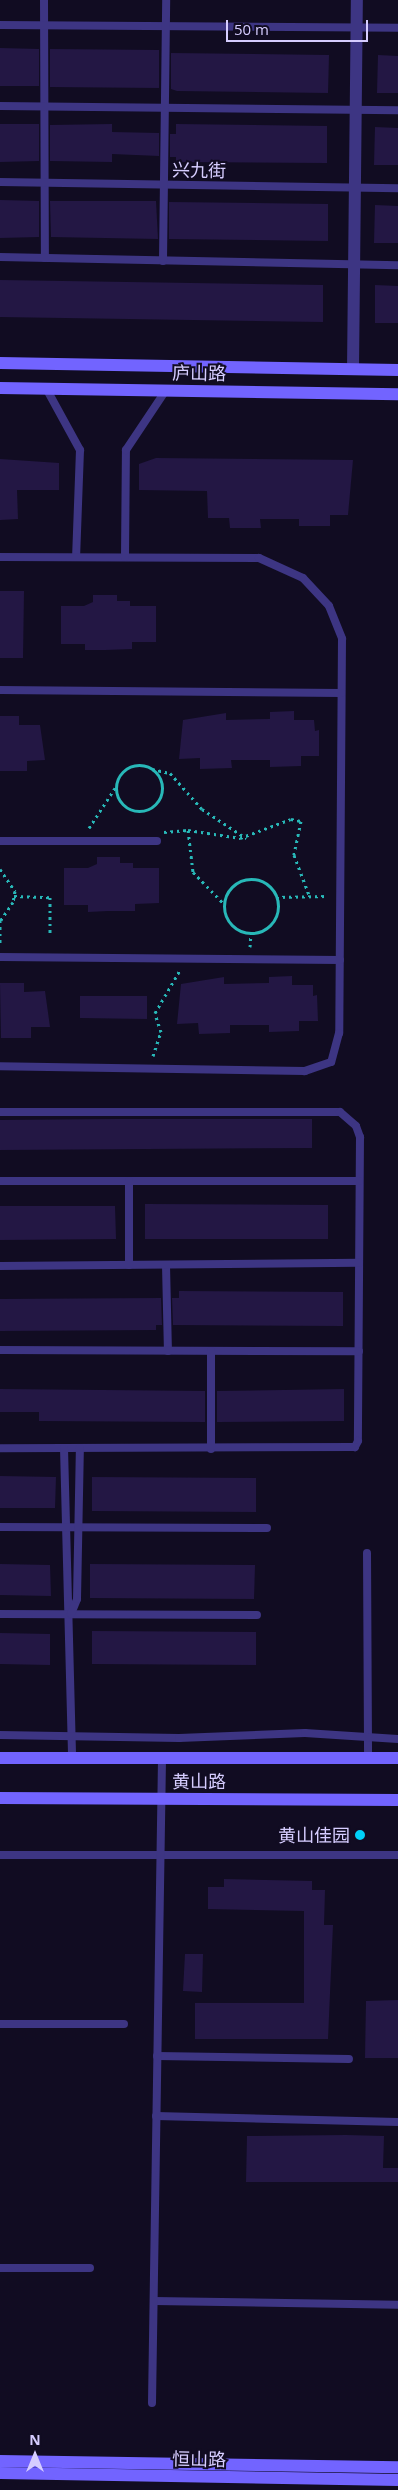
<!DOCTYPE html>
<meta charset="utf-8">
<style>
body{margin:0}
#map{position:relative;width:398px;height:2490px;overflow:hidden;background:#110c22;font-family:"Open Sans","Noto Sans SC",sans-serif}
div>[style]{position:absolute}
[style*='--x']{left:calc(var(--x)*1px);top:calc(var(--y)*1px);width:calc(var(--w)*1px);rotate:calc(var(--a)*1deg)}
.building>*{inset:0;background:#231744}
.path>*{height:3px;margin-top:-1.5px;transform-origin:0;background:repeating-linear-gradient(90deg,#28b8b8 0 2.5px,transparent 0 6.5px)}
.path>.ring{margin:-1.5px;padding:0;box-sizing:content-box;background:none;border:3px solid #28b8b8;border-radius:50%}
.lane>*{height:8px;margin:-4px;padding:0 4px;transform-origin:4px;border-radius:4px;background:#3d3583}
.street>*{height:12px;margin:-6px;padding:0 6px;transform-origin:6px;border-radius:6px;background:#3d3583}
.secondary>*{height:12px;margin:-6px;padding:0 6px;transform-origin:6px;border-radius:6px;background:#7264ff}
.dots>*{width:14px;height:14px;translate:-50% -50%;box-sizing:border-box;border:2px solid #110c22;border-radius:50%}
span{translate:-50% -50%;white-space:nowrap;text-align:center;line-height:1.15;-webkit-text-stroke:4px #110c22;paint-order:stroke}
.street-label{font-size:18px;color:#d6cdff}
.poi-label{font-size:18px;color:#d6cdff}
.right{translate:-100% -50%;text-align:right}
.north{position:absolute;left:10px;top:2430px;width:50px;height:50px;-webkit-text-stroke:4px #110c22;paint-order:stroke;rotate:0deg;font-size:14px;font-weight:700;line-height:20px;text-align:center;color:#d6cdff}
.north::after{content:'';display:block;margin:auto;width:18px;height:22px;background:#d6cdff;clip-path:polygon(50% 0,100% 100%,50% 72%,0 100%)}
.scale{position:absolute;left:226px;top:20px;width:142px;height:22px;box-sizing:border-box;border:2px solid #d6cdff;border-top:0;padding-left:6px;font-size:15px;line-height:18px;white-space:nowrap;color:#d6cdff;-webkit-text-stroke:4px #110c22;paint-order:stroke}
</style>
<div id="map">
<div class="building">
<i style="clip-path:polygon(0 48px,39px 49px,39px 86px,0 86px)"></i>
<i style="clip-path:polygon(50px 49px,159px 50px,159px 88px,50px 87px)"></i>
<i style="clip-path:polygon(171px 53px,329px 55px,328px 93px,177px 91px,171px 89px)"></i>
<i style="clip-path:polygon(378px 55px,398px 56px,398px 93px,377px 93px)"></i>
<i style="clip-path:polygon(0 124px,39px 124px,39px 161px,0 162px)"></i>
<i style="clip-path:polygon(112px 124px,112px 132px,159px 133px,159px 156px,112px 154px,112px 162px,50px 161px,50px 125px)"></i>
<i style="clip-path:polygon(176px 124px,327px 126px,327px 163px,176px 162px,176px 157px,170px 157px,170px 134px,176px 134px)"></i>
<i style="clip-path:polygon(375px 127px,398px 128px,398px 165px,374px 165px)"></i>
<i style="clip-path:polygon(0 200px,39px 201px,39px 237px,0 238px)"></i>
<i style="clip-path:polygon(50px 201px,156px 201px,158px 239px,51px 237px)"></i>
<i style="clip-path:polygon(169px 202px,328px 204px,328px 241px,169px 239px)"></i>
<i style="clip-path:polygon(375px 205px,398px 206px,398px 243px,374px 243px)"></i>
<i style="clip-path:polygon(0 280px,323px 285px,323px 322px,0 317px)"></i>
<i style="clip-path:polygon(375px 285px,398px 286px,398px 323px,375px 323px)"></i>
<i style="clip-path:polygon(156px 458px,353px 460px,348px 515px,330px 515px,330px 526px,299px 526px,299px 519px,260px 519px,261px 528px,230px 528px,229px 518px,208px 518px,207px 491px,139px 490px,139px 464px)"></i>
<i style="clip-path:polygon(0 459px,59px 463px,59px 490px,17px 490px,18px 519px,0 520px)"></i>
<i style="clip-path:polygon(0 591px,24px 591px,23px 658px,0 658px)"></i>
<i style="clip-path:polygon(93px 595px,117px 595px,117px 601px,130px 601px,130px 606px,156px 606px,156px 642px,132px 642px,132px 649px,105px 650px,85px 650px,85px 644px,61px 644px,61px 606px,84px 606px,93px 602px)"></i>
<i style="clip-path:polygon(294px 711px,294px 720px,314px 720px,315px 731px,319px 730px,319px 756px,301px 756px,301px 766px,270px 767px,270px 760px,231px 760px,232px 768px,200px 769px,200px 758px,179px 759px,183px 720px,226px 713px,226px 720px,270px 719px,270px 712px)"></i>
<i style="clip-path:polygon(0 716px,19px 716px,19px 725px,40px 725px,45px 760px,27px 761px,27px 771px,0 771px)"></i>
<i style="clip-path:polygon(97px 857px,120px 857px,120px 863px,133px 863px,133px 868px,159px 868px,159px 903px,135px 904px,135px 911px,108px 911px,88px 912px,88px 905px,64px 905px,64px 868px,88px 868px,97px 864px)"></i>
<i style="clip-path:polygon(292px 976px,292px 985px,313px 985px,313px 996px,317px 995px,318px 1021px,299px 1021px,299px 1031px,269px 1032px,269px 1025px,230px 1025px,230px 1033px,199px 1034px,198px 1023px,177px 1024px,181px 984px,224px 977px,224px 984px,269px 983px,269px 977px)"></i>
<i style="clip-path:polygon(0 983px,24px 983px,24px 992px,45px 991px,50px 1027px,31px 1027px,31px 1038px,1px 1038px)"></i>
<i style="clip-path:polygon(80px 996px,147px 996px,147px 1019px,80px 1018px)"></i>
<i style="clip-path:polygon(115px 1119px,312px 1119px,312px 1148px,0 1150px,0 1120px)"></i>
<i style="clip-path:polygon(145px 1204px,328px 1205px,328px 1239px,145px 1239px)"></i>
<i style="clip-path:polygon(0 1206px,115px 1206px,116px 1239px,0 1240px)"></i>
<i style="clip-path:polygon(179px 1291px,343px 1292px,343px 1326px,173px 1325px,172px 1298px,179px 1298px)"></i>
<i style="clip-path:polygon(161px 1298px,162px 1325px,156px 1325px,156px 1330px,0 1331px,0 1299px)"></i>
<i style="clip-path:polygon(0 1389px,205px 1391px,205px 1422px,39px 1421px,39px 1412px,0 1412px)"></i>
<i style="clip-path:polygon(344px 1389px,344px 1421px,217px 1422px,217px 1391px)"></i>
<i style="clip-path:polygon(0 1476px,56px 1477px,55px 1508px,0 1508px)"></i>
<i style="clip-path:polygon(92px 1477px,256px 1478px,256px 1512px,92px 1511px)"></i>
<i style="clip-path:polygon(0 1564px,50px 1565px,51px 1596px,0 1595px)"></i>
<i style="clip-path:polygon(90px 1564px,255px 1565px,254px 1599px,90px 1598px)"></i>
<i style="clip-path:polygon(92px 1631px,256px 1632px,256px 1665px,92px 1664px)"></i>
<i style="clip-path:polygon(0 1633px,50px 1634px,50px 1665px,0 1664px)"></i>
<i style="clip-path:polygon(224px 1879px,312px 1881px,312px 1890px,325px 1890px,324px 1925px,333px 1925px,328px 2039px,195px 2039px,195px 2003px,304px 2003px,304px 1911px,208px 1909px,208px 1887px,224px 1887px)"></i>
<i style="clip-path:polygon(185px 1954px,203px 1954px,202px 1992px,183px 1991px)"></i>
<i style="clip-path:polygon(398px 2000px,398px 2058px,365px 2058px,366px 2001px)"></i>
<i style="clip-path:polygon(346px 2135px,384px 2136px,383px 2168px,398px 2168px,398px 2182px,246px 2182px,247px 2136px)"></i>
</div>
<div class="path">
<i class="ring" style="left:116px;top:765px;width:43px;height:43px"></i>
<i style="--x:152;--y:769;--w:18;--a:13"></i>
<i style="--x:170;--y:773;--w:48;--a:48.4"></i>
<i style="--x:202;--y:809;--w:53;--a:33.4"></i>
<i style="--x:89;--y:828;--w:48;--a:-57"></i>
<i style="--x:188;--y:830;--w:42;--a:83.2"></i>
<i style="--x:193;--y:872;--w:45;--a:45.9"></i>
<i style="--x:164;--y:832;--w:24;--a:-5"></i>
<i style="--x:188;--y:830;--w:53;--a:8.7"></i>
<i style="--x:240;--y:838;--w:54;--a:-20.4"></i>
<i style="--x:291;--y:819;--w:10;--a:11"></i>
<i style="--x:301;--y:821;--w:35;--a:102"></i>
<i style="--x:294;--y:855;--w:43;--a:69.4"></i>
<i style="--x:0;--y:869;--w:27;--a:56"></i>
<i style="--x:15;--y:891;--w:11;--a:100"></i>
<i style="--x:13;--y:902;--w:23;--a:124"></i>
<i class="ring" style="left:224px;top:879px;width:51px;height:51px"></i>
<i style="--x:14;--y:896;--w:36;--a:2"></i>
<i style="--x:50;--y:897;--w:36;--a:90"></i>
<i style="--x:276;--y:897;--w:52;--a:-1.1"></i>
<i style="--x:0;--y:920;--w:24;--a:90"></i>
<i style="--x:250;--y:947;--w:14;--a:-86"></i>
<i style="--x:153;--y:1056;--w:25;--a:-72"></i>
<i style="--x:161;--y:1032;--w:20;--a:-108"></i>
<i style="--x:155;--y:1013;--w:50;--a:-59.8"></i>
</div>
<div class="lane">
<i style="--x:44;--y:0;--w:258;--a:89.8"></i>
<i style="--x:0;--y:25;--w:398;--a:0.4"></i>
<i style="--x:0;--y:106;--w:398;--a:0.6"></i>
<i style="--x:0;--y:182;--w:398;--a:0.9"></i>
<i style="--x:0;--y:257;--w:398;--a:1.2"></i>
<i style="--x:163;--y:261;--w:261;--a:-89.3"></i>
<i style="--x:46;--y:388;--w:71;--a:61.3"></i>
<i style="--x:80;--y:450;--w:107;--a:92.1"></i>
<i style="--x:0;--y:557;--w:259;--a:0.2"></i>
<i style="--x:259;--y:558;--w:48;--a:24.4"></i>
<i style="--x:303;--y:578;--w:38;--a:47"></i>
<i style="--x:329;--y:606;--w:35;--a:68"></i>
<i style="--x:342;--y:639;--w:394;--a:90.4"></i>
<i style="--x:339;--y:1033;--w:30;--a:105"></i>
<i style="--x:331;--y:1062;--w:28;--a:161"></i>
<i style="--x:305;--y:1071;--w:305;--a:-179.1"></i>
<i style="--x:125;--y:557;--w:107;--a:-89.5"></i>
<i style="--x:126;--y:450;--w:72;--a:-56.3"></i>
<i style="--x:0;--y:690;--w:341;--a:0.5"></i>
<i style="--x:0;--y:841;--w:157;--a:0"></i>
<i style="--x:0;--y:957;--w:340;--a:0.5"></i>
<i style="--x:0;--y:1112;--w:340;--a:0"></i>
<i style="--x:340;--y:1112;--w:21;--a:41"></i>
<i style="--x:356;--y:1126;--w:12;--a:70"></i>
<i style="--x:360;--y:1137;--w:304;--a:90.4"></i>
<i style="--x:358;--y:1441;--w:7;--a:117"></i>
<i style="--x:355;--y:1447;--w:355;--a:179.8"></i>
<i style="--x:0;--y:1181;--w:359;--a:0"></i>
<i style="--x:129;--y:1181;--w:84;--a:90"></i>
<i style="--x:166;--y:1265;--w:86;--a:88.7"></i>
<i style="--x:0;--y:1266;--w:359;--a:-0.5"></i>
<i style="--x:0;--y:1350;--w:359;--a:0.2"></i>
<i style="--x:211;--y:1351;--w:98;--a:90"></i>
<i style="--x:64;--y:1448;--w:310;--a:88.5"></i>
<i style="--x:0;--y:1527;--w:267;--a:0.2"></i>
<i style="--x:367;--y:1553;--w:205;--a:89.7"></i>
<i style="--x:0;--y:1614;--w:257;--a:0.2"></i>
<i style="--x:71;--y:1614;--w:16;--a:-68"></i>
<i style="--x:77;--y:1599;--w:151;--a:-88.9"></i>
<i style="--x:0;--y:1735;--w:179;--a:1"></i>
<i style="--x:179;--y:1738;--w:126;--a:-2.3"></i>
<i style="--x:305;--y:1733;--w:93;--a:3.7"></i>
<i style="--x:0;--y:1855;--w:398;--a:0"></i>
<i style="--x:0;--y:2024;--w:124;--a:0"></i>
<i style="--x:157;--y:2056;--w:192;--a:0.9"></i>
<i style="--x:156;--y:2116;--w:242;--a:1.4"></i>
<i style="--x:0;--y:2268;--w:90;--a:0"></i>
<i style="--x:154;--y:2301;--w:244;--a:0.9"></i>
<i style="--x:152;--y:2403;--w:645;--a:-89.11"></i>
</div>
<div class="street">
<i style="--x:353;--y:369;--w:369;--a:-89.4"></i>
</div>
<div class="secondary">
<i style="--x:0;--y:363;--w:398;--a:1"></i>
<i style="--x:0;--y:388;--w:398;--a:0.9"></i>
<i style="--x:0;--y:1758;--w:398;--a:0"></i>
<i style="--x:0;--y:1798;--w:398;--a:0.3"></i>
<i style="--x:0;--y:2461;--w:398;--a:0.9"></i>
<i style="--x:0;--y:2473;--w:398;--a:1"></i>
</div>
<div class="dots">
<i style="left:360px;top:1835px;background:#00d0f8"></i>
</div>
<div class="street-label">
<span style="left:199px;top:170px;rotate:1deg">兴九街</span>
<span style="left:199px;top:373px;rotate:1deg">庐山路</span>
<span style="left:199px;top:1781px">黄山路</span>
<span style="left:199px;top:2459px;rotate:1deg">恒山路</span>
</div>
<div class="poi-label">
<span class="right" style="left:350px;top:1835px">黄山佳园</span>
</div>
<div class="north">N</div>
<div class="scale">50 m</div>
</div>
